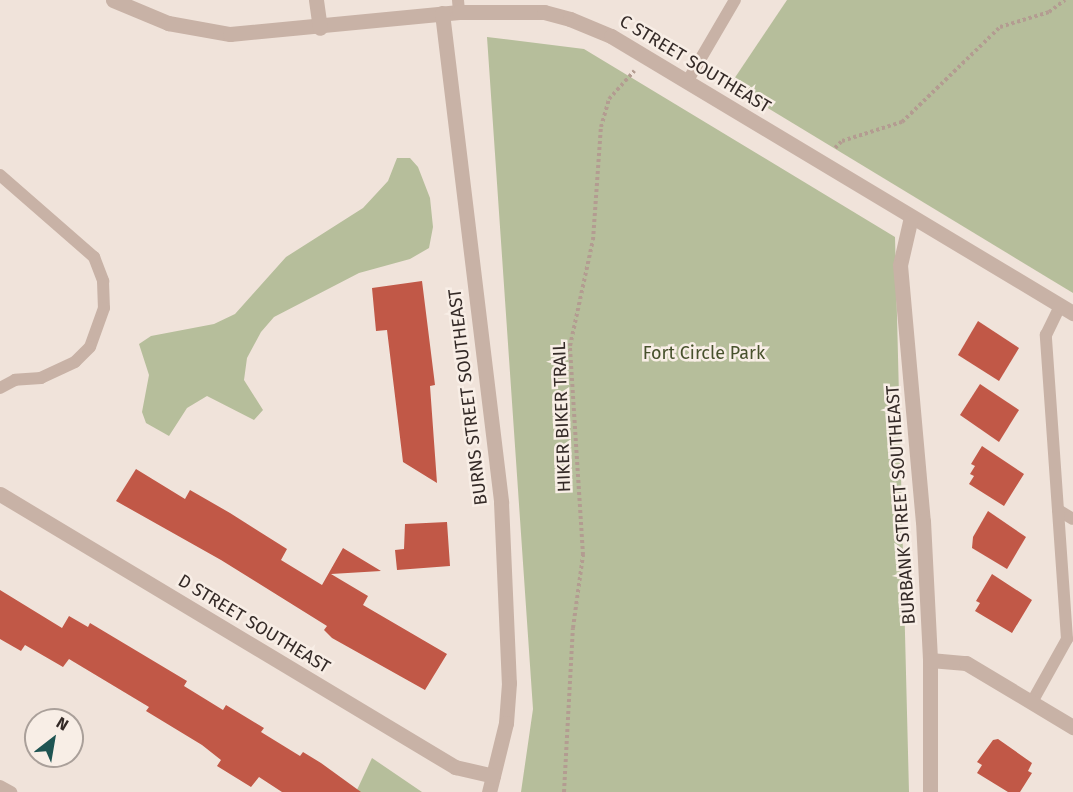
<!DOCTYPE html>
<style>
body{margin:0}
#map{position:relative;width:1073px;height:792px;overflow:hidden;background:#f0e3da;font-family:"Fira Sans",sans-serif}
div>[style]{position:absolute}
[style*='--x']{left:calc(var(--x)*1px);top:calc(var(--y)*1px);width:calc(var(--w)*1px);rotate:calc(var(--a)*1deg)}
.green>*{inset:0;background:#b6be9b}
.building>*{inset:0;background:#c15847}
.path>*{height:4px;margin-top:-2px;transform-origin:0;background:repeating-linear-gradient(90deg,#b39c91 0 3px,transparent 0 6px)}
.service>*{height:12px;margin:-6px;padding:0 6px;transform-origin:6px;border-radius:6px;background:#c8b2a6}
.minor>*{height:15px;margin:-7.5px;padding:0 7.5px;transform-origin:7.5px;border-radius:7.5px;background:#c8b2a6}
span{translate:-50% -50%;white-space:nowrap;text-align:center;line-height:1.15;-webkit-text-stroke:5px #f8eee6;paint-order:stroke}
.street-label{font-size:18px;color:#342a27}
.park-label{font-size:18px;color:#47512c}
.north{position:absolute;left:24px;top:708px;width:60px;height:60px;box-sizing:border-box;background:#f8eee6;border:2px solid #aaa09a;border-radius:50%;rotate:31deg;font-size:16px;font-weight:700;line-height:24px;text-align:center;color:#342a27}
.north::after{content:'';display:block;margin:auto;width:21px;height:27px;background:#1e5452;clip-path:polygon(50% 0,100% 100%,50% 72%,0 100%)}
</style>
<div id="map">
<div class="green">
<i style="clip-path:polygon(787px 0,1073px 0,1073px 293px,730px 85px)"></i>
<i style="clip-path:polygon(487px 37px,584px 49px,895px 237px,909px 792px,521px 792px,533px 709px)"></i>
<i style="clip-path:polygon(397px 158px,410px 158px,418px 167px,430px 198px,433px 227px,429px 248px,410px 259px,359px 273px,274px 317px,261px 332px,247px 358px,244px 380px,263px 410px,254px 420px,207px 396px,187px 408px,169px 436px,146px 423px,142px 412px,149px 375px,139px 344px,151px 336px,214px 324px,235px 314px,286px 257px,363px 208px,388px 181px)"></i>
<i style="clip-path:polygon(372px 758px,422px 792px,356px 792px)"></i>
</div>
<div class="building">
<i style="clip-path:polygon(422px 281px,435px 385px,430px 386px,437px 483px,403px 462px,387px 330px,376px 331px,372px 288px)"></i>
<i style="clip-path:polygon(978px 321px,1019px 348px,999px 381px,958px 355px)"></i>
<i style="clip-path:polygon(980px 384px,1019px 410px,999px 442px,960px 415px)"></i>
<i style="clip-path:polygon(982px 446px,1024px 474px,1004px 506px,969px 484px,974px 476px,970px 474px,975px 466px,971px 464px)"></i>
<i style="clip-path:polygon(136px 469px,185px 499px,190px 490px,230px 513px,287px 549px,281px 560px,322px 585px,343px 548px,381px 571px,331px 574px,368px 596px,363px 605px,447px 654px,425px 690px,332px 638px,324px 630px,327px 626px,221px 560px,116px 501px)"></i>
<i style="clip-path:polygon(988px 511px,1026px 537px,1007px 569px,972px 548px,973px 537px)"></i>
<i style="clip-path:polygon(447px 522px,450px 566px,397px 570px,395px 550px,404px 549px,405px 524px)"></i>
<i style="clip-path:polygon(992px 574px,1032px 600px,1012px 633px,975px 611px,980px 603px,976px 601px)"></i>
<i style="clip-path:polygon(0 590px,62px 628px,69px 616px,88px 627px,90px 623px,187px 681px,184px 686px,223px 710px,226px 705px,264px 728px,261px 732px,300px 756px,303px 752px,321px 763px,361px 792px,282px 792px,259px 777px,251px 787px,217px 766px,221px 760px,202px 745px,146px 711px,149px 707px,69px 659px,63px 667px,25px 645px,21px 651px,0 639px)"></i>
<i style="clip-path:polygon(998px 739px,1032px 763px,1028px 771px,1032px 773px,1020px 792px,1008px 792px,977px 773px,982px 765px,977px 762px,993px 740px)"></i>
</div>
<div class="path">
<i style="--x:835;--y:148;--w:10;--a:-45"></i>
<i style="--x:842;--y:141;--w:63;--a:-17.6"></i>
<i style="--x:902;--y:122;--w:136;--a:-44.1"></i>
<i style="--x:1000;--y:27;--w:51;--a:-17"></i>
<i style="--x:1049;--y:12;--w:20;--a:-37"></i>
<i style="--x:564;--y:792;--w:164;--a:-86.9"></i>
<i style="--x:573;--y:628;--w:74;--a:-82.2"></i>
<i style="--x:583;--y:555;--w:209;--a:-93.6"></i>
<i style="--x:570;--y:346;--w:108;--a:-77.8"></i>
<i style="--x:593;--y:240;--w:113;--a:-86"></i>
<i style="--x:601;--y:127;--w:29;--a:-74"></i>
<i style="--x:609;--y:99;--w:38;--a:-48"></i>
</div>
<div class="service">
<i style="--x:458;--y:0;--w:12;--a:85"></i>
<i style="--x:687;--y:82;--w:95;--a:-59.7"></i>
<i style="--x:0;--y:175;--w:125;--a:41.1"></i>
<i style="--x:94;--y:257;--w:26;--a:69"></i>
<i style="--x:103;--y:281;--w:27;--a:88"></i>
<i style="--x:104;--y:308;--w:41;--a:109.7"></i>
<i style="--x:90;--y:347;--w:21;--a:135"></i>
<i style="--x:75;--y:362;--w:38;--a:155"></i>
<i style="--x:41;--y:378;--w:26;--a:176"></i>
<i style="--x:15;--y:380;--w:17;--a:152"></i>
<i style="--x:1058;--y:510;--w:17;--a:31"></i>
<i style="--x:1032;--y:702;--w:72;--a:-60.9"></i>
<i style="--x:1067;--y:639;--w:305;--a:-94"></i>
<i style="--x:1046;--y:335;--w:32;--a:-64"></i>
<i style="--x:0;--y:786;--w:13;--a:29"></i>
</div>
<div class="minor">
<i style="--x:113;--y:0;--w:60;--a:22.7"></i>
<i style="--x:168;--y:23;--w:63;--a:10.1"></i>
<i style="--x:230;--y:34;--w:230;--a:-5.5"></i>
<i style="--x:459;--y:12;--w:85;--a:0"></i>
<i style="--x:544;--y:12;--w:27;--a:15"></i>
<i style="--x:570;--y:19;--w:44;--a:22.5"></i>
<i style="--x:611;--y:36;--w:539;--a:30.95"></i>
<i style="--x:316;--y:0;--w:28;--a:82"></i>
<i style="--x:442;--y:13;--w:493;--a:83.1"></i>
<i style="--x:501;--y:502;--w:181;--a:87.5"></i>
<i style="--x:509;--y:683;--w:40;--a:94.3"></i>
<i style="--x:506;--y:723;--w:71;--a:103.8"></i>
<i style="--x:911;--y:217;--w:49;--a:102.9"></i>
<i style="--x:900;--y:265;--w:257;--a:84.9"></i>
<i style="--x:923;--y:521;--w:139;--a:87.1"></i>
<i style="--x:930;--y:660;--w:132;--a:90"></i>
<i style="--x:0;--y:494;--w:531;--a:30.96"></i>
<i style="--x:455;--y:767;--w:39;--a:13"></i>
<i style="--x:930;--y:660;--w:36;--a:5"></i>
<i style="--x:966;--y:663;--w:125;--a:30.9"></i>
</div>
<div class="street-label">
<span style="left:695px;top:64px;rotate:31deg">C STREET SOUTHEAST</span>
<span style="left:468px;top:397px;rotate:-97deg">BURNS STREET SOUTHEAST</span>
<span style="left:562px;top:417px;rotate:-92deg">HIKER BIKER TRAIL</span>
<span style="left:901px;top:505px;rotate:-94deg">BURBANK STREET SOUTHEAST</span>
<span style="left:254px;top:624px;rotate:31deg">D STREET SOUTHEAST</span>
</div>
<div class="park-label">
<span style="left:704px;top:353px">Fort Circle Park</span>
</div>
<div class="north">N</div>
</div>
